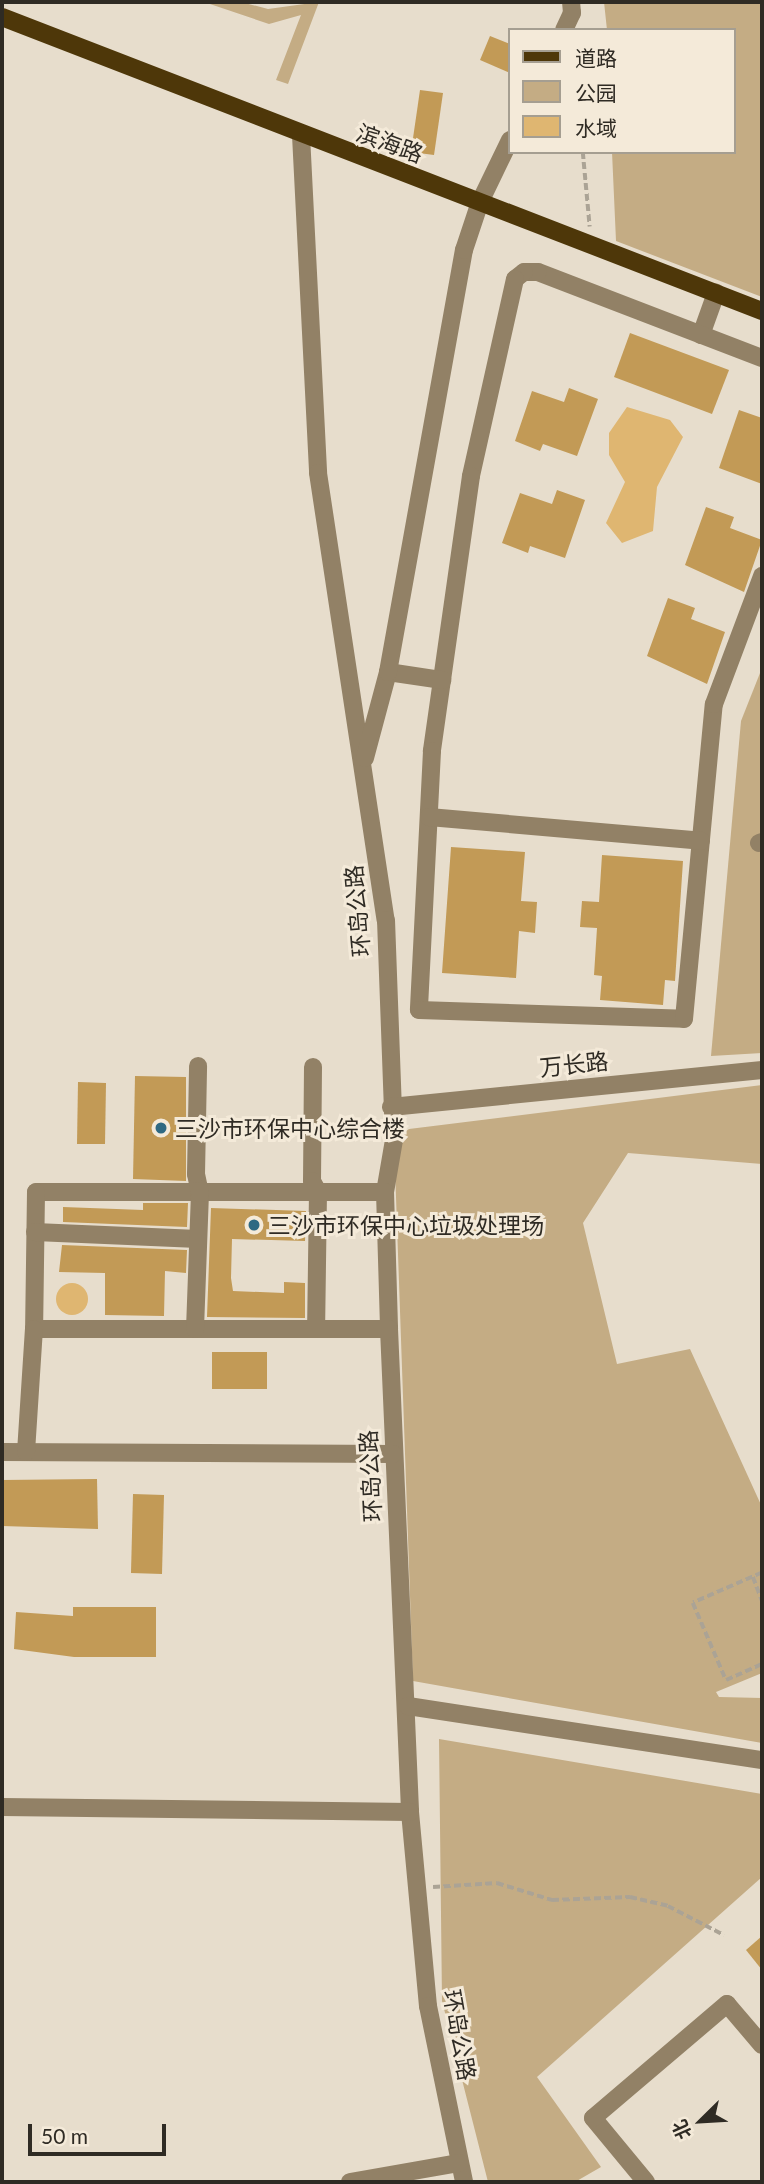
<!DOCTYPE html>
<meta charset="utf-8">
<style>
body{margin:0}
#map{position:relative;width:764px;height:2184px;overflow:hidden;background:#e7ddcc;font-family:Lato,"Noto Sans SC",sans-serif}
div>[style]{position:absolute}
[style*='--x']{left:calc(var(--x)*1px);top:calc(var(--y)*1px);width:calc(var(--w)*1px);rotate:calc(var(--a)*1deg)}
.green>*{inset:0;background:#c4ac84}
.water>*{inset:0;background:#dfb671}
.round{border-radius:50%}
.building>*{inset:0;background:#c29a56}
.path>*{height:3.5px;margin-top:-1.75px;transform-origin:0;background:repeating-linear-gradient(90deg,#aba395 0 7px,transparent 0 10.5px)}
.minor>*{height:18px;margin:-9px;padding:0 9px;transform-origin:9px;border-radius:9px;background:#928166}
.major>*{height:18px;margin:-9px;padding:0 9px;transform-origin:9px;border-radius:9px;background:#4e3709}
.dots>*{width:19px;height:19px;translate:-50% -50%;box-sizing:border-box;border:4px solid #f4ead9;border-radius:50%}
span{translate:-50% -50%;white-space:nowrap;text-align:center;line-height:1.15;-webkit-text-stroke:6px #f4ead9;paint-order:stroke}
.street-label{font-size:23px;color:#2f2b24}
.poi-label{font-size:23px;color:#2f2b24}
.left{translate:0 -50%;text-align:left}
.frame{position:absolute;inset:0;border:4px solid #2f2b24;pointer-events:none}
.legend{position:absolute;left:508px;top:28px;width:228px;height:126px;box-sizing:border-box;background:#f4ead9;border:2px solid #a59e91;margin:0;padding:9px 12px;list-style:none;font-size:21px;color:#2f2b24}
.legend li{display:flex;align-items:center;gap:14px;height:35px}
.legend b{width:35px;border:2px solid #a59e91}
.north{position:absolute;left:666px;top:2086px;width:70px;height:70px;-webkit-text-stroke:5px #f4ead9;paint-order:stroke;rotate:246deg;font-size:19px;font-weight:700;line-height:28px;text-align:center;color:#2f2b24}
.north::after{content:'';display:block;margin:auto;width:24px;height:32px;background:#2f2b24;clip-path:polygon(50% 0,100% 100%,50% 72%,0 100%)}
.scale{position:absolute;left:28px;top:2124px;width:138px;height:32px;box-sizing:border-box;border:4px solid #2f2b24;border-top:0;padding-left:9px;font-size:21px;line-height:24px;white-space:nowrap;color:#2f2b24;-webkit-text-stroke:5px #f4ead9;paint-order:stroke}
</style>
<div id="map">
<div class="green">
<i style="clip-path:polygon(204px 2px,241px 2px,268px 9px,319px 2px,288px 84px,276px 80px,301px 15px,269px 24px)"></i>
<i style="clip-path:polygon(604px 2px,762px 2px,762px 297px,616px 241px,612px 152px,734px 152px,734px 30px,607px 30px)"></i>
<i style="clip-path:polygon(762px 668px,762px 1053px,711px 1056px,741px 721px)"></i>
<i style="clip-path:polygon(762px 1085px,762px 1164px,628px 1153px,583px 1223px,617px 1364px,690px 1349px,762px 1507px,762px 1673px,716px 1692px,719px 1697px,762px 1698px,762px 1743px,413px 1681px,394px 1140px,409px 1129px)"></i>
<i style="clip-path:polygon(439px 1739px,762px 1794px,762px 1877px,537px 2077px,601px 2167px,575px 2182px,488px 2182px,442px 2001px)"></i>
</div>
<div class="water">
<i style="clip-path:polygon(627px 407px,670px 420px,683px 437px,657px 487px,653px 531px,622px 543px,606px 523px,625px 482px,609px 455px,609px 433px)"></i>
<i class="round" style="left:56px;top:1283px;width:32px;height:32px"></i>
</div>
<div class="building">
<i style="clip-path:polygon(490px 36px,510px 44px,510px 73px,480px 60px)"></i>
<i style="clip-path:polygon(420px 90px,443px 93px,434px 155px,411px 152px)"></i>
<i style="clip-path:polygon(630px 333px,729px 370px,712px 414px,614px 377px)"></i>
<i style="clip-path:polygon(569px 388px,598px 399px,577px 456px,543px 444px,540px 451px,515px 441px,532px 391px,564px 402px)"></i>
<i style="clip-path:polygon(739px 410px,762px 418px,762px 484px,719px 468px)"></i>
<i style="clip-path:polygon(557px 490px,585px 500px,565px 558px,530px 546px,528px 553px,502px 543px,520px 493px,552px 504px)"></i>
<i style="clip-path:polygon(706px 507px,734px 517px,730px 528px,762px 540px,744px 592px,685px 565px)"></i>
<i style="clip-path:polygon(668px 598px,695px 608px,691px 619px,725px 632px,707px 684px,647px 656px)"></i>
<i style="clip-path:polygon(451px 847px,525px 852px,521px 901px,537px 902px,535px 933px,519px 931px,516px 978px,442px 973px)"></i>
<i style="clip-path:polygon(602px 855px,683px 861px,675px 981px,665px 980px,663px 1005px,600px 1000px,602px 976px,594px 975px,597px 928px,580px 927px,582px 901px,599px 902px)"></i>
<i style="clip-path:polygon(135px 1076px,186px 1077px,186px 1181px,133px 1179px)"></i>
<i style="clip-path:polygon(78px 1082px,106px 1083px,105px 1144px,77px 1144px)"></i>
<i style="clip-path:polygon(143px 1203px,188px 1203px,187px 1227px,63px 1222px,63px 1207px,143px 1210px)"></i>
<i style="clip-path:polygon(211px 1208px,306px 1211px,305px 1241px,232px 1239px,231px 1278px,233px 1291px,284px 1293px,284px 1282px,305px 1283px,305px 1318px,207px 1317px)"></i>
<i style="clip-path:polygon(62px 1245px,187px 1250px,186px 1273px,165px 1271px,164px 1316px,105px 1315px,105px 1273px,59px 1272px)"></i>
<i style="clip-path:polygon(212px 1352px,267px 1352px,267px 1389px,212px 1389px)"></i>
<i style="clip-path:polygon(97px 1479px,98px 1529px,2px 1526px,2px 1480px)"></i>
<i style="clip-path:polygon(133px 1494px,164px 1495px,162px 1574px,131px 1573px)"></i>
<i style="clip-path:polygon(73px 1607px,156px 1607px,156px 1657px,74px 1657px,14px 1649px,16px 1612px,73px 1616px)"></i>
<i style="clip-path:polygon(762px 1936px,762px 1970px,746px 1950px)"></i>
</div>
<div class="path">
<i style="--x:583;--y:152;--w:75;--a:84.7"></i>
<i style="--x:762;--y:1573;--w:75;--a:156.5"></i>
<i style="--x:693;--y:1603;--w:84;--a:66.8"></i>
<i style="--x:726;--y:1680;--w:39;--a:-24"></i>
<i style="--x:753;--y:1577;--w:25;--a:69"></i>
<i style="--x:433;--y:1887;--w:64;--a:-3.6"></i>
<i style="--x:497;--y:1883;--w:58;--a:17.2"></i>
<i style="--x:552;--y:1900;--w:78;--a:-2.2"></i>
<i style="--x:630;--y:1897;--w:39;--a:13"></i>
<i style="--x:668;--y:1906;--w:63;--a:27.4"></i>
</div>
<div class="minor">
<i style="--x:564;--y:30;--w:19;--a:-65"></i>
<i style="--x:572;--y:13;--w:11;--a:-95"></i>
<i style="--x:301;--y:135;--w:338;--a:87.1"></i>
<i style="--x:318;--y:473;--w:452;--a:81.4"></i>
<i style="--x:386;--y:920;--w:220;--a:87.9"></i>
<i style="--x:394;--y:1140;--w:53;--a:99.8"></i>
<i style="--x:385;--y:1192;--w:137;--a:88.3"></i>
<i style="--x:389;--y:1329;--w:483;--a:87.5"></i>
<i style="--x:410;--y:1812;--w:195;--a:84.7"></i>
<i style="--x:428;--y:2006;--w:180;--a:78.4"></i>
<i style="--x:701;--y:335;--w:45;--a:-70.3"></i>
<i style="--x:762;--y:358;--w:240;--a:-159"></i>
<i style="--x:538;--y:272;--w:14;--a:180"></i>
<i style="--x:524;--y:272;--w:11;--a:142"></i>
<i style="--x:515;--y:279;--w:202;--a:102.6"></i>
<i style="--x:471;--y:476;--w:278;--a:98.1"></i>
<i style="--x:432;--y:751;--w:259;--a:92.9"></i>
<i style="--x:419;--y:1010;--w:265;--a:1.9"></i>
<i style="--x:684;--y:1019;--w:316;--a:-84.6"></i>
<i style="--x:714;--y:704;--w:137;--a:-69.4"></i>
<i style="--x:388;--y:672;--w:55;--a:8.4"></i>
<i style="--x:365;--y:758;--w:89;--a:-75"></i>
<i style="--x:388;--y:672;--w:429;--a:-79.8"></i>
<i style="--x:464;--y:250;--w:51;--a:-71.6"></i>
<i style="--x:480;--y:202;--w:69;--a:-64.2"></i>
<i style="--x:429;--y:817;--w:273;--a:5"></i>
<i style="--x:759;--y:843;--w:3;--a:-18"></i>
<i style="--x:313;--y:1067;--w:114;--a:90.5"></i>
<i style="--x:312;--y:1181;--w:13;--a:61"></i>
<i style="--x:318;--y:1192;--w:137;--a:90.8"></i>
<i style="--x:391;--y:1107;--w:373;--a:-5.7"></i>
<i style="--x:385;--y:1192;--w:349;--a:180"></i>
<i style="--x:36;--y:1192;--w:137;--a:90.8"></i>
<i style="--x:34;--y:1329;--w:355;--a:0"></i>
<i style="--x:35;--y:1232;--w:163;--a:2.5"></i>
<i style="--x:195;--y:1329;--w:136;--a:-87.9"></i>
<i style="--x:200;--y:1193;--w:19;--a:-102"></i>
<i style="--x:196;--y:1174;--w:108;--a:-88.9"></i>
<i style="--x:2;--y:1452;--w:391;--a:0.3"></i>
<i style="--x:26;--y:1452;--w:123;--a:-86.3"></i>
<i style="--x:408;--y:1706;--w:358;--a:8.7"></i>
<i style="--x:2;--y:1807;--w:408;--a:0.7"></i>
<i style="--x:350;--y:2182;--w:111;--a:-9.9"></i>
<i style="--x:646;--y:2182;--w:83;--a:-129.6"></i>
<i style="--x:593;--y:2118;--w:176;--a:-40.4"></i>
<i style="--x:727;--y:2004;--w:54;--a:49.5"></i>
</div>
<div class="major">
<i style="--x:2;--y:17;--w:815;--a:21.15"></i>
</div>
<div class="dots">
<i style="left:161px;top:1128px;background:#2f6982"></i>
<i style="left:254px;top:1225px;background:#2f6982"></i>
</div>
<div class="street-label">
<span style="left:390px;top:143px;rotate:20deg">滨海路</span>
<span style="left:357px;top:911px;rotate:-95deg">环岛公路</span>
<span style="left:574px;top:1064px;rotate:-6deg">万长路</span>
<span style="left:370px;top:1476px;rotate:-93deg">环岛公路</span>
<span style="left:460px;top:2035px;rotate:80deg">环岛公路</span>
</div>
<div class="poi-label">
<span class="left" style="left:175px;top:1128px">三沙市环保中心综合楼</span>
<span class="left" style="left:268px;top:1225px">三沙市环保中心垃圾处理场</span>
</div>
<div class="frame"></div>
<ul class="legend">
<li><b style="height:9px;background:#4e3709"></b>道路</li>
<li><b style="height:19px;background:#c4ac84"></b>公园</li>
<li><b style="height:19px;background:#dfb671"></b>水域</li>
</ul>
<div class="north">北</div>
<div class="scale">50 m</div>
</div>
